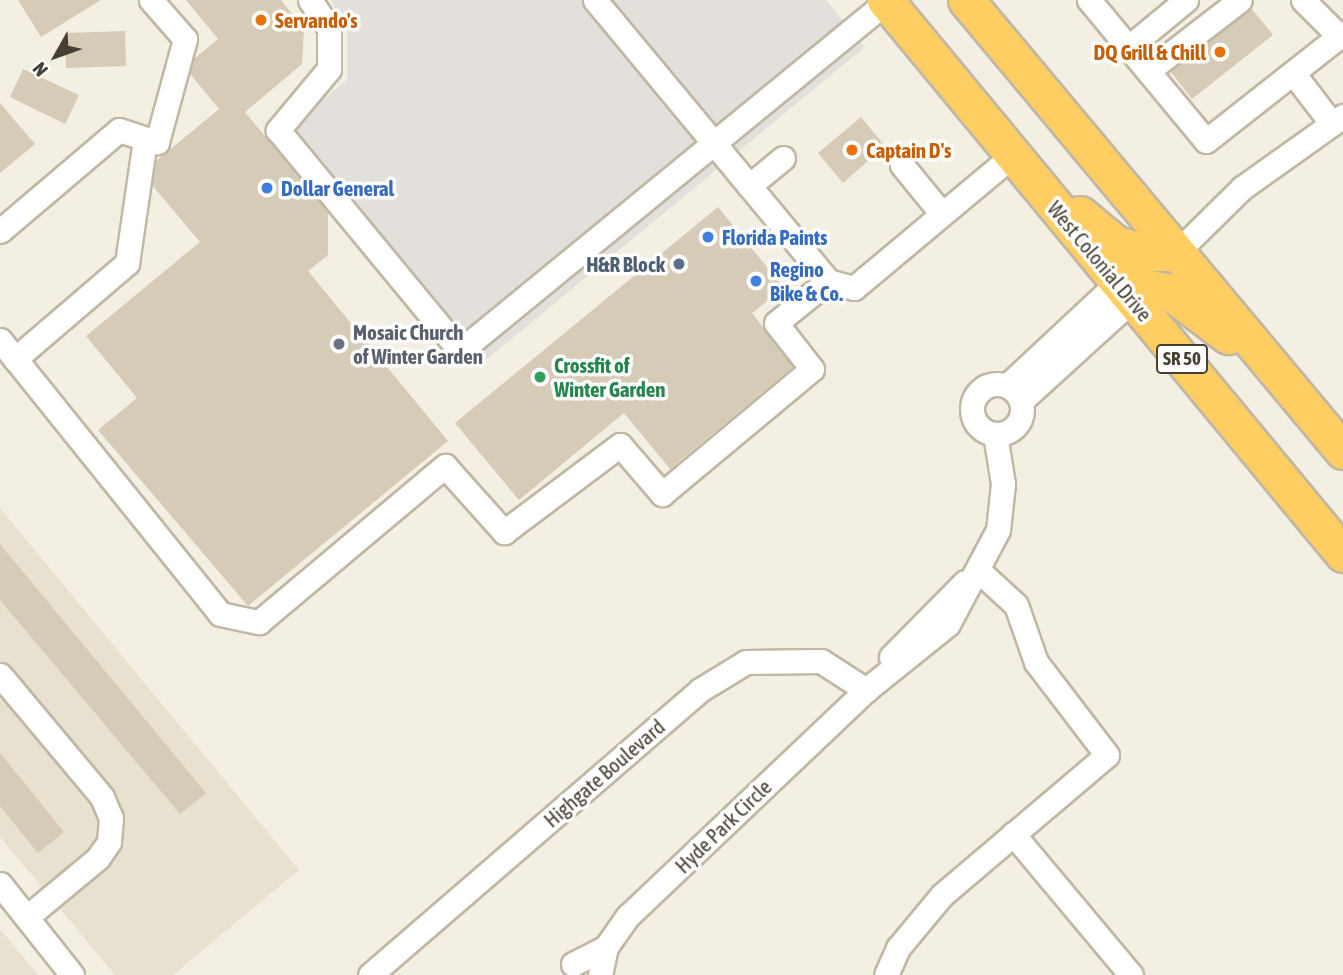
<!DOCTYPE html>
<style>
body{margin:0}
#map{position:relative;width:1343px;height:975px;overflow:hidden;background:#f3efe2;font-family:"Asap Condensed",sans-serif}
div>[style]{position:absolute}
[style*='--x']{left:calc(var(--x)*1px);top:calc(var(--y)*1px);width:calc(var(--w)*1px);rotate:calc(var(--a)*1deg)}
.residential>*{inset:0;background:#e8e1d0}
.parking>*{inset:0;background:#e3e0dc}
.building>*{inset:0;background:#d6cbb7}
.roads{filter:drop-shadow(2px 0 #c0b7a4) drop-shadow(-2px 0 #c0b7a4) drop-shadow(0 2px #c0b7a4) drop-shadow(0 -2px #c0b7a4)}
.minor>*{height:23px;margin:-11.5px;padding:0 11.5px;transform-origin:11.5px;border-radius:11.5px;background:#fff}
.minor>.ring{margin:-11.5px;padding:0;box-sizing:content-box;background:none;border:23px solid #fff;border-radius:50%}
.highway>*{height:35px;margin:-17.5px;padding:0 17.5px;transform-origin:17.5px;border-radius:17.5px;background:#ffce62}
.dots>*{width:19px;height:19px;translate:-50% -50%;box-sizing:border-box;border:4px solid #fff;border-radius:50%}
span{translate:-50% -50%;white-space:nowrap;text-align:center;line-height:1.15;-webkit-text-stroke:7px #fff;paint-order:stroke}
.shield-label span{padding:2px 5px;background:#fff;border:2px solid;border-radius:5px;-webkit-text-stroke-width:0}
.shield-label{font-size:19px;color:#463f32;font-weight:700}
.food-label{font-size:21px;color:#c56008;font-weight:700}
.left{translate:0 -50%;text-align:left}
.right{translate:-100% -50%;text-align:right}
.shop-label{font-size:21px;color:#366cbe;font-weight:700}
.street-label{font-size:21px;color:#463f32}
.service-label{font-size:21px;color:#4e5e75;font-weight:700}
.worship-label{font-size:21px;color:#5b616d;font-weight:700}
.leisure-label{font-size:21px;color:#27864d;font-weight:700}
.north{position:absolute;left:21px;top:21px;width:70px;height:70px;-webkit-text-stroke:5px #fff;paint-order:stroke;rotate:230deg;font-size:19px;font-weight:700;line-height:28px;text-align:center;color:#463f32}
.north::after{content:'';display:block;margin:auto;width:24px;height:32px;background:#463f32;clip-path:polygon(50% 0,100% 100%,50% 72%,0 100%)}
</style>
<div id="map">
<div class="residential">
<i style="clip-path:polygon(0 508px,299px 870px,173px 975px,115px 975px,0 837px)"></i>
<i style="clip-path:polygon(0 929px,38px 975px,0 975px)"></i>
</div>
<div class="parking">
<i style="clip-path:polygon(331px 0,826px 0,865px 47px,475px 369px,281px 134px,347px 80px,347px 31px)"></i>
</div>
<div class="building">
<i style="clip-path:polygon(18px 0,101px 0,41px 37px)"></i>
<i style="clip-path:polygon(186px 0,281px 0,304px 29px,302px 64px,245px 112px,328px 213px,328px 255px,308px 271px,448px 441px,248px 606px,98px 430px,137px 398px,86px 336px,200px 242px,152px 185px,156px 161px,219px 109px,190px 74px,194px 59px,218px 39px)"></i>
<i style="clip-path:polygon(1251px 8px,1273px 35px,1192px 99px,1170px 71px)"></i>
<i style="clip-path:polygon(125px 31px,126px 66px,66px 68px,65px 33px)"></i>
<i style="clip-path:polygon(23px 69px,79px 95px,65px 124px,10px 97px)"></i>
<i style="clip-path:polygon(0 103px,35px 144px,0 173px)"></i>
<i style="clip-path:polygon(861px 117px,885px 146px,843px 183px,818px 153px)"></i>
<i style="clip-path:polygon(718px 207px,784px 288px,752px 313px,793px 367px,670px 469px,624px 413px,519px 500px,455px 423px)"></i>
<i style="clip-path:polygon(0 544px,206px 793px,180px 814px,0 600px)"></i>
<i style="clip-path:polygon(0 753px,64px 832px,38px 853px,0 806px)"></i>
</div>
<div class="roads">
<div class="minor">
<i style="--x:310;--y:0;--w:34;--a:56"></i>
<i style="--x:329;--y:28;--w:41;--a:90"></i>
<i style="--x:329;--y:69;--w:80;--a:129.9"></i>
<i style="--x:278;--y:130;--w:286;--a:50.5"></i>
<i style="--x:460;--y:351;--w:551;--a:-39.33"></i>
<i style="--x:595;--y:0;--w:365;--a:50.3"></i>
<i style="--x:828;--y:281;--w:27;--a:15"></i>
<i style="--x:854;--y:288;--w:207;--a:-39.9"></i>
<i style="--x:1089;--y:0;--w:183;--a:50.3"></i>
<i style="--x:1206;--y:141;--w:174;--a:-38.2"></i>
<i style="--x:1303;--y:0;--w:51;--a:45"></i>
<i style="--x:1129;--y:47;--w:74;--a:-39.5"></i>
<i style="--x:1148;--y:71;--w:116;--a:-37.7"></i>
<i style="--x:1293;--y:73;--w:64;--a:52.6"></i>
<i style="--x:902;--y:165;--w:63;--a:50.8"></i>
<i style="--x:749;--y:186;--w:44;--a:-39.5"></i>
<i style="--x:0;--y:231;--w:156;--a:-40.3"></i>
<i style="--x:119;--y:130;--w:40;--a:18"></i>
<i style="--x:157;--y:142;--w:107;--a:-74.8"></i>
<i style="--x:185;--y:39;--w:52;--a:-131.1"></i>
<i style="--x:1176;--y:253;--w:93;--a:-44.6"></i>
<i style="--x:1242;--y:188;--w:124;--a:-35.5"></i>
<i style="--x:0;--y:340;--w:351;--a:51.2"></i>
<i style="--x:220;--y:614;--w:40;--a:12"></i>
<i style="--x:259;--y:622;--w:243;--a:-40"></i>
<i style="--x:445;--y:466;--w:89;--a:48.2"></i>
<i style="--x:504;--y:532;--w:145;--a:-36.9"></i>
<i style="--x:620;--y:445;--w:65;--a:49.4"></i>
<i style="--x:662;--y:494;--w:195;--a:-39.8"></i>
<i style="--x:812;--y:369;--w:58;--a:-128"></i>
<i style="--x:776;--y:323;--w:67;--a:-38.9"></i>
<i style="--x:15;--y:359;--w:148;--a:-40.6"></i>
<i style="--x:127;--y:263;--w:125;--a:-81.7"></i>
<i class="ring" style="left:972px;top:384px;width:27px;height:27px"></i>
<i style="--x:1008;--y:385;--w:151;--a:-43.1"></i>
<i style="--x:1021;--y:401;--w:150;--a:-42.3"></i>
<i style="--x:891;--y:657;--w:105;--a:-45.4"></i>
<i style="--x:0;--y:675;--w:159;--a:50.1"></i>
<i style="--x:102;--y:797;--w:23;--a:67"></i>
<i style="--x:111;--y:818;--w:24;--a:95"></i>
<i style="--x:109;--y:842;--w:19;--a:125"></i>
<i style="--x:98;--y:858;--w:92;--a:140.3"></i>
<i style="--x:1013;--y:834;--w:184;--a:50.1"></i>
<i style="--x:0;--y:884;--w:116;--a:51.6"></i>
<i style="--x:573;--y:964;--w:37;--a:-27"></i>
<i style="--x:370;--y:975;--w:436;--a:-40.8"></i>
<i style="--x:700;--y:690;--w:54;--a:-31.3"></i>
<i style="--x:746;--y:662;--w:75;--a:-0.8"></i>
<i style="--x:821;--y:661;--w:54;--a:32.8"></i>
<i style="--x:600;--y:975;--w:29;--a:-78"></i>
<i style="--x:606;--y:947;--w:38;--a:-55"></i>
<i style="--x:628;--y:916;--w:328;--a:-43.5"></i>
<i style="--x:866;--y:690;--w:105;--a:-38.8"></i>
<i style="--x:948;--y:624;--w:106;--a:-62"></i>
<i style="--x:998;--y:530;--w:46;--a:-83.8"></i>
<i style="--x:1003;--y:484;--w:51;--a:-99.1"></i>
<i style="--x:886;--y:975;--w:30;--a:-66"></i>
<i style="--x:898;--y:948;--w:69;--a:-50.3"></i>
<i style="--x:942;--y:895;--w:216;--a:-40.3"></i>
<i style="--x:1107;--y:755;--w:117;--a:-127.4"></i>
<i style="--x:1036;--y:662;--w:60;--a:-109.3"></i>
<i style="--x:1016;--y:605;--w:52;--a:-137.4"></i>
</div>
<div class="highway">
<i style="--x:885;--y:0;--w:719;--a:50.42"></i>
<i style="--x:966;--y:0;--w:588;--a:50.11"></i>
<i style="--x:1080;--y:214;--w:45;--a:39.6"></i>
<i style="--x:1115;--y:243;--w:31;--a:19"></i>
<i style="--x:1144;--y:253;--w:32;--a:0"></i>
<i style="--x:1118;--y:282;--w:53;--a:10.9"></i>
<i style="--x:1170;--y:292;--w:73;--a:37.2"></i>
</div>
</div>
<div class="dots">
<i style="left:261px;top:20px;background:#e8710a"></i>
<i style="left:1220px;top:52px;background:#e8710a"></i>
<i style="left:852px;top:150px;background:#e8710a"></i>
<i style="left:267px;top:188px;background:#3f7fe0"></i>
<i style="left:708px;top:237px;background:#3f7fe0"></i>
<i style="left:679px;top:264px;background:#5c6f8a"></i>
<i style="left:756px;top:281px;background:#3f7fe0"></i>
<i style="left:339px;top:344px;background:#6b7280"></i>
<i style="left:540px;top:377px;background:#2e9e5b"></i>
</div>
<div class="shield-label">
<span style="left:1182px;top:359px">SR 50</span>
</div>
<div class="food-label">
<span class="left" style="left:275px;top:20px">Servando's</span>
<span class="right" style="left:1206px;top:52px">DQ Grill &amp; Chill</span>
<span class="left" style="left:866px;top:150px">Captain D's</span>
</div>
<div class="shop-label">
<span class="left" style="left:281px;top:188px">Dollar General</span>
<span class="left" style="left:722px;top:237px">Florida Paints</span>
<span class="left" style="left:770px;top:281px">Regino<br>Bike &amp; Co.</span>
</div>
<div class="street-label">
<span style="left:1100px;top:261px;rotate:50deg">West Colonial Drive</span>
<span style="left:604px;top:773px;rotate:-41deg">Highgate Boulevard</span>
<span style="left:723px;top:826px;rotate:-44deg">Hyde Park Circle</span>
</div>
<div class="service-label">
<span class="right" style="left:665px;top:264px">H&amp;R Block</span>
</div>
<div class="worship-label">
<span class="left" style="left:353px;top:344px">Mosaic Church<br>of Winter Garden</span>
</div>
<div class="leisure-label">
<span class="left" style="left:554px;top:377px">Crossfit of<br>Winter Garden</span>
</div>
<div class="north">N</div>
</div>
